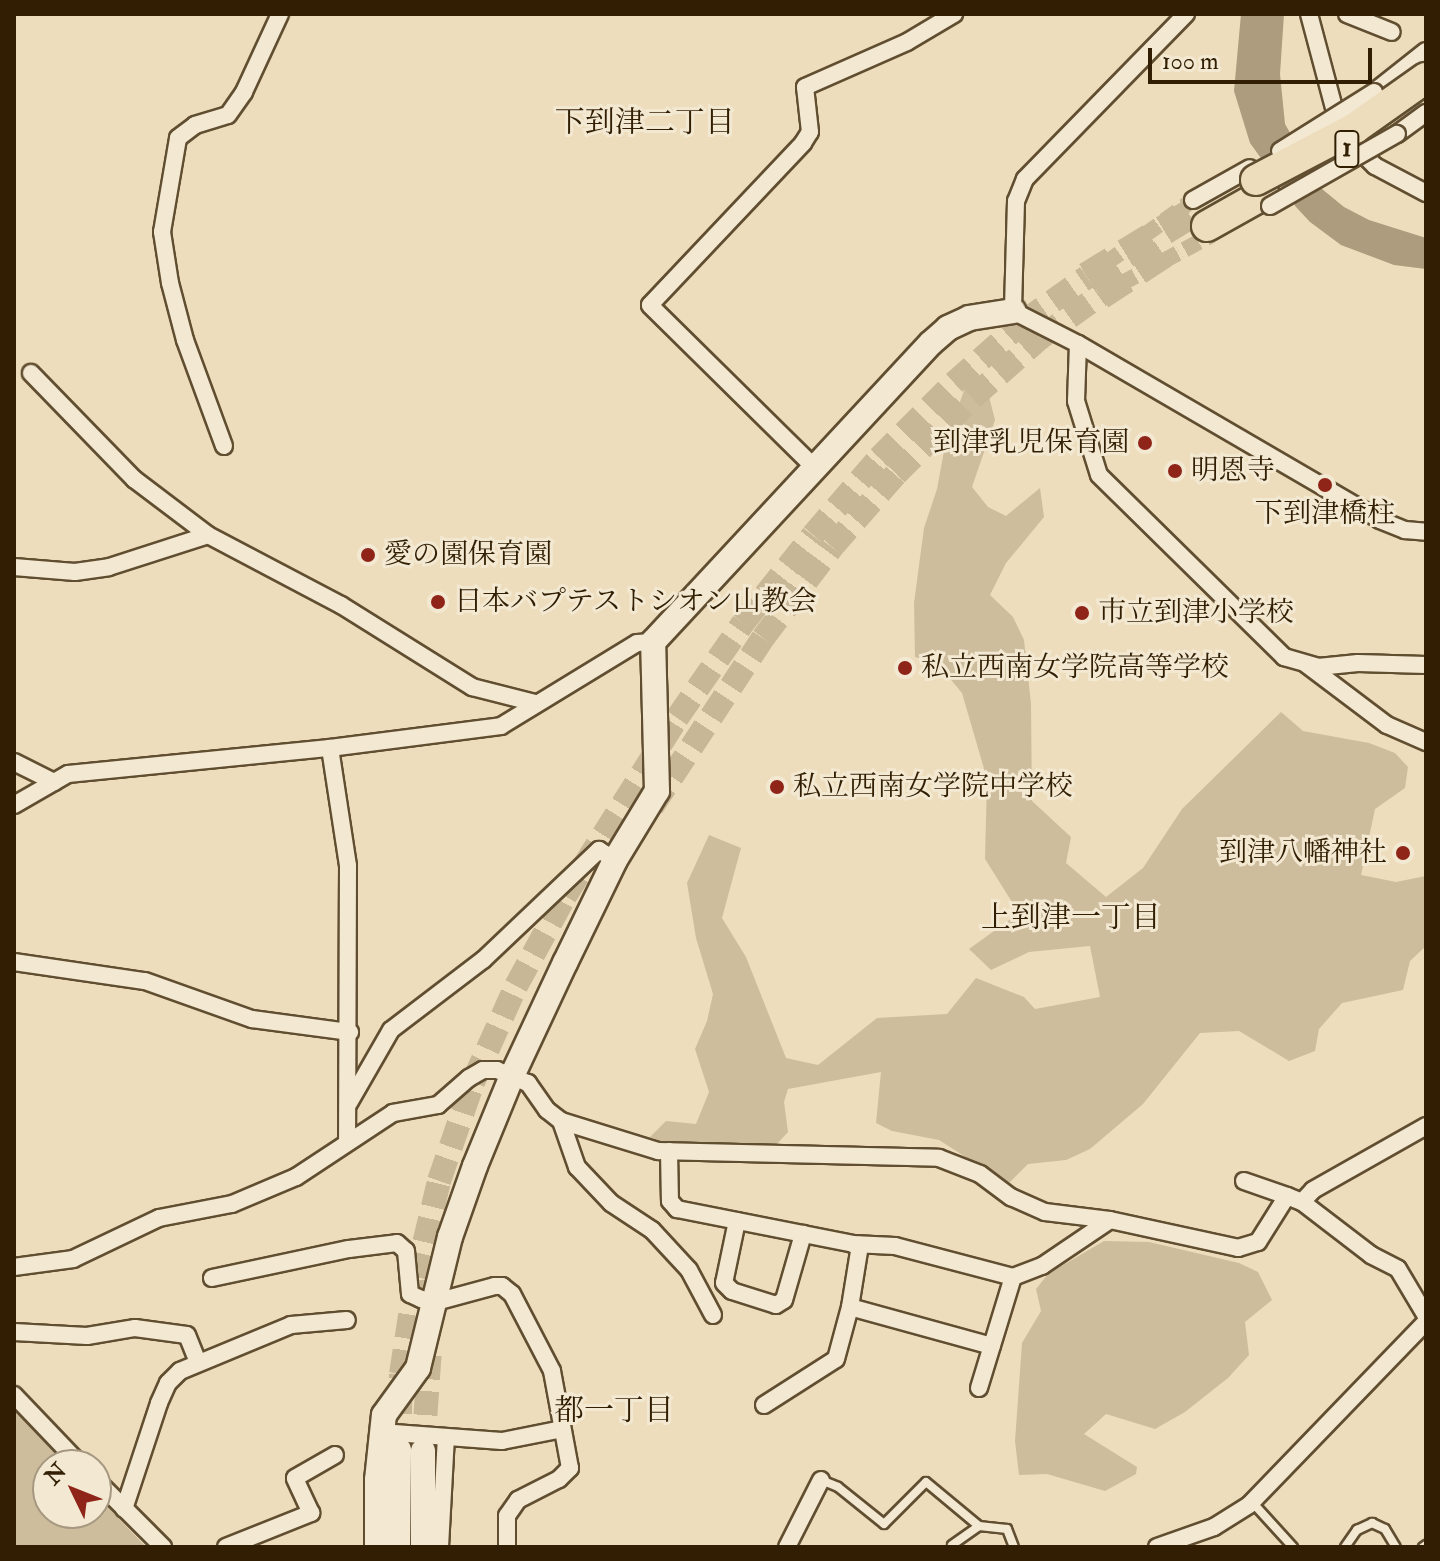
<!DOCTYPE html>
<meta charset="utf-8">
<style>
body{margin:0}
#map{position:relative;width:1440px;height:1561px;overflow:hidden;background:#edddbc;font-family:"IM FELL Double Pica","Noto Serif JP",serif}
div>[style]{position:absolute}
[style*='--x']{left:calc(var(--x)*1px);top:calc(var(--y)*1px);width:calc(var(--w)*1px);rotate:calc(var(--a)*1deg)}
.green>*{inset:0;background:#cdbd9d}
.water>*{inset:0;background:#ad9c7d}
.street-tunnel>*{height:16px;margin-top:-8px;transform-origin:0;background:repeating-linear-gradient(90deg,#c8b797 0 16px,transparent 0 24px)}
.secondary-tunnel>*{height:24px;margin-top:-12px;transform-origin:0;background:repeating-linear-gradient(90deg,#c8b797 0 24px,transparent 0 36px)}
.highway-tunnel>*{height:30px;margin-top:-15px;transform-origin:0;background:repeating-linear-gradient(90deg,#c8b797 0 30px,transparent 0 45px)}
.roads{filter:drop-shadow(2px 0 #614e31) drop-shadow(-2px 0 #614e31) drop-shadow(0 2px #614e31) drop-shadow(0 -2px #614e31)}
.lane>*{height:8px;margin:-4px;padding:0 4px;transform-origin:4px;border-radius:4px;background:#f3e9d3}
.street>*{height:16px;margin:-8px;padding:0 8px;transform-origin:8px;border-radius:8px;background:#f3e9d3}
.secondary>*{height:24px;margin:-12px;padding:0 12px;transform-origin:12px;border-radius:12px;background:#f3e9d3}
.highway>*{height:30px;margin:-15px;padding:0 15px;transform-origin:15px;border-radius:15px;background:#edddbc}
.bridges{filter:drop-shadow(2px 0 #614e31) drop-shadow(-2px 0 #614e31) drop-shadow(0 2px #614e31) drop-shadow(0 -2px #614e31)}
.street-bridge>*{height:16px;margin:-8px;padding:0 8px;transform-origin:8px;border-radius:8px;background:#f3e9d3}
.highway-bridge>*{height:30px;margin:-15px;padding:0 15px;transform-origin:15px;border-radius:15px;background:#edddbc}
.dots>*{width:22px;height:22px;translate:-50% -50%;box-sizing:border-box;border:4px solid #f3e9d3;border-radius:50%}
span{translate:-50% -50%;white-space:nowrap;text-align:center;line-height:1.15;-webkit-text-stroke:6px #f3e9d3;paint-order:stroke}
.shield-label span{padding:2px 6px;background:#f3e9d3;border:2px solid;border-radius:6px;-webkit-text-stroke-width:0}
.shield-label{font-size:26px;color:#321f03;font-weight:700}
.poi-label{font-size:28px;color:#321f03}
.right{translate:-100% -50%;text-align:right}
.left{translate:0 -50%;text-align:left}
.neighbourhood-label{font-size:30px;color:#321f03}
.frame{position:absolute;inset:0;border:16px solid #321f03;pointer-events:none}
.north{position:absolute;left:32px;top:1449px;width:80px;height:80px;box-sizing:border-box;background:#f3e9d3;border:2px solid #a69880;border-radius:50%;rotate:313deg;font-size:22px;font-weight:700;line-height:32px;text-align:center;color:#321f03}
.north::after{content:'';display:block;margin:auto;width:28px;height:36px;background:#8f2418;clip-path:polygon(50% 0,100% 100%,50% 72%,0 100%)}
.scale{position:absolute;left:1148px;top:48px;width:224px;height:36px;box-sizing:border-box;border:4px solid #321f03;border-top:0;padding-left:10px;font-size:24px;line-height:28px;white-space:nowrap;color:#321f03;-webkit-text-stroke:6px #f3e9d3;paint-order:stroke}
</style>
<div id="map">
<div class="green">
<i style="clip-path:polygon(983px 373px,995px 420px,972px 487px,988px 507px,1006px 516px,1040px 488px,1044px 517px,1006px 563px,990px 595px,1013px 617px,1024px 640px,1031px 704px,1032px 801px,1071px 837px,1066px 863px,1106px 897px,1143px 868px,1182px 809px,1281px 712px,1303px 731px,1369px 743px,1395px 753px,1408px 767px,1405px 788px,1375px 809px,1361px 875px,1396px 882px,1426px 876px,1426px 946px,1410px 961px,1403px 990px,1342px 1003px,1319px 1029px,1315px 1051px,1289px 1061px,1239px 1031px,1200px 1033px,1143px 1104px,1090px 1149px,1066px 1160px,1028px 1164px,1008px 1184px,939px 1140px,892px 1131px,876px 1123px,881px 1072px,788px 1089px,784px 1102px,788px 1132px,776px 1145px,671px 1145px,650px 1137px,666px 1121px,696px 1124px,709px 1092px,695px 1049px,707px 1021px,713px 994px,696px 938px,687px 883px,709px 835px,741px 848px,722px 918px,746px 957px,786px 1058px,818px 1065px,877px 1018px,947px 1014px,976px 978px,1024px 997px,1035px 1009px,1100px 997px,1090px 946px,1029px 952px,991px 970px,969px 949px,1019px 913px,985px 859px,987px 779px,962px 693px,937px 663px,915px 657px,914px 603px,924px 528px,937px 489px,946px 440px,965px 388px)"></i>
<i style="clip-path:polygon(1104px 1241px,1149px 1242px,1239px 1263px,1258px 1272px,1272px 1300px,1245px 1322px,1249px 1355px,1228px 1378px,1185px 1412px,1155px 1429px,1106px 1414px,1084px 1434px,1137px 1467px,1136px 1474px,1105px 1491px,1047px 1474px,1019px 1475px,1015px 1441px,1022px 1343px,1041px 1311px,1036px 1289px,1048px 1274px)"></i>
<i style="clip-path:polygon(14px 1410px,69px 1465px,48px 1465px,48px 1513px,96px 1513px,96px 1495px,146px 1547px,14px 1547px)"></i>
</div>
<div class="water">
<i style="clip-path:polygon(1241px 14px,1284px 14px,1280px 74px,1285px 124px,1322px 189px,1344px 207px,1369px 220px,1426px 238px,1426px 269px,1394px 265px,1341px 245px,1310px 222px,1296px 207px,1250px 143px,1234px 91px)"></i>
</div>
<div class="street-tunnel">
<i style="--x:1087;--y:277;--w:131;--a:-36"></i>
<i style="--x:1100;--y:295;--w:127;--a:-28.2"></i>
</div>
<div class="secondary-tunnel">
<i style="--x:652;--y:807;--w:202;--a:-56.7"></i>
<i style="--x:763;--y:638;--w:114;--a:-52.8"></i>
<i style="--x:832;--y:547;--w:97;--a:-48.8"></i>
<i style="--x:896;--y:474;--w:107;--a:-45"></i>
<i style="--x:972;--y:398;--w:91;--a:-41.4"></i>
<i style="--x:1040;--y:338;--w:74;--a:-35.6"></i>
<i style="--x:399;--y:1450;--w:76;--a:-88.5"></i>
<i style="--x:401;--y:1374;--w:98;--a:-81.2"></i>
<i style="--x:416;--y:1277;--w:99;--a:-76.5"></i>
<i style="--x:439;--y:1181;--w:105;--a:-71"></i>
<i style="--x:473;--y:1082;--w:105;--a:-65.9"></i>
<i style="--x:516;--y:986;--w:102;--a:-61.4"></i>
<i style="--x:565;--y:896;--w:210;--a:-57.8"></i>
<i style="--x:677;--y:718;--w:116;--a:-55.2"></i>
<i style="--x:743;--y:623;--w:112;--a:-51.5"></i>
<i style="--x:813;--y:535;--w:101;--a:-49.4"></i>
<i style="--x:879;--y:458;--w:106;--a:-45"></i>
<i style="--x:954;--y:383;--w:92;--a:-41.5"></i>
<i style="--x:1023;--y:322;--w:78;--a:-35.1"></i>
<i style="--x:423;--y:1451;--w:104;--a:-86.1"></i>
</div>
<div class="highway-tunnel">
<i style="--x:1087;--y:277;--w:132;--a:-31.4"></i>
<i style="--x:1100;--y:295;--w:90;--a:-33.2"></i>
</div>
<div class="roads">
<div class="lane">
<i style="--x:821;--y:1480;--w:18;--a:22"></i>
<i style="--x:838;--y:1487;--w:59;--a:38.8"></i>
<i style="--x:884;--y:1524;--w:59;--a:-45"></i>
<i style="--x:926;--y:1482;--w:69;--a:39.7"></i>
<i style="--x:1252;--y:1502;--w:61;--a:47.7"></i>
<i style="--x:952;--y:1545;--w:33;--a:-35"></i>
<i style="--x:979;--y:1526;--w:28;--a:6"></i>
<i style="--x:1007;--y:1529;--w:19;--a:69"></i>
<i style="--x:1345;--y:1547;--w:21;--a:-55"></i>
<i style="--x:1357;--y:1530;--w:17;--a:-25"></i>
<i style="--x:1372;--y:1523;--w:14;--a:25"></i>
<i style="--x:1385;--y:1529;--w:21;--a:59"></i>
<i style="--x:1423;--y:1547;--w:4;--a:-34"></i>
</div>
<div class="street">
<i style="--x:1186;--y:14;--w:231;--a:134.3"></i>
<i style="--x:1025;--y:179;--w:24;--a:112"></i>
<i style="--x:1016;--y:201;--w:110;--a:91.6"></i>
<i style="--x:1013;--y:311;--w:73;--a:26.9"></i>
<i style="--x:1078;--y:344;--w:350;--a:30.2"></i>
<i style="--x:1380;--y:520;--w:27;--a:22"></i>
<i style="--x:1405;--y:530;--w:21;--a:5"></i>
<i style="--x:1309;--y:14;--w:97;--a:75.1"></i>
<i style="--x:1334;--y:108;--w:38;--a:63"></i>
<i style="--x:1351;--y:142;--w:34;--a:45"></i>
<i style="--x:1375;--y:166;--w:58;--a:27.9"></i>
<i style="--x:1347;--y:14;--w:48;--a:21.8"></i>
<i style="--x:1374;--y:92;--w:66;--a:-38.3"></i>
<i style="--x:1397;--y:134;--w:36;--a:-36"></i>
<i style="--x:1193;--y:200;--w:65;--a:-29.3"></i>
<i style="--x:1078;--y:344;--w:57;--a:92"></i>
<i style="--x:1076;--y:401;--w:77;--a:72.7"></i>
<i style="--x:1099;--y:475;--w:260;--a:44.5"></i>
<i style="--x:1284;--y:657;--w:35;--a:16"></i>
<i style="--x:1318;--y:667;--w:40;--a:-5.7"></i>
<i style="--x:1358;--y:663;--w:68;--a:1.7"></i>
<i style="--x:31;--y:373;--w:148;--a:45.8"></i>
<i style="--x:134;--y:479;--w:93;--a:37.1"></i>
<i style="--x:208;--y:535;--w:150;--a:27.8"></i>
<i style="--x:341;--y:605;--w:155;--a:32"></i>
<i style="--x:472;--y:687;--w:65;--a:14.3"></i>
<i style="--x:224;--y:446;--w:113;--a:-110.2"></i>
<i style="--x:185;--y:340;--w:59;--a:-104.7"></i>
<i style="--x:170;--y:283;--w:52;--a:-98.9"></i>
<i style="--x:162;--y:232;--w:95;--a:-80.3"></i>
<i style="--x:178;--y:138;--w:21;--a:-37"></i>
<i style="--x:195;--y:125;--w:34;--a:-17"></i>
<i style="--x:228;--y:115;--w:28;--a:-55"></i>
<i style="--x:244;--y:92;--w:86;--a:-65.2"></i>
<i style="--x:813;--y:466;--w:229;--a:-135.4"></i>
<i style="--x:650;--y:305;--w:223;--a:-46.6"></i>
<i style="--x:803;--y:143;--w:13;--a:-58"></i>
<i style="--x:810;--y:132;--w:45;--a:-96.3"></i>
<i style="--x:805;--y:87;--w:111;--a:-23.8"></i>
<i style="--x:907;--y:42;--w:55;--a:-30.8"></i>
<i style="--x:14;--y:567;--w:61;--a:4.7"></i>
<i style="--x:75;--y:572;--w:34;--a:-8"></i>
<i style="--x:109;--y:567;--w:104;--a:-17.9"></i>
<i style="--x:1306;--y:664;--w:101;--a:37"></i>
<i style="--x:1387;--y:725;--w:43;--a:23.6"></i>
<i style="--x:330;--y:748;--w:119;--a:81.3"></i>
<i style="--x:348;--y:866;--w:275;--a:90.2"></i>
<i style="--x:14;--y:762;--w:45;--a:26.6"></i>
<i style="--x:14;--y:805;--w:62;--a:-29.9"></i>
<i style="--x:68;--y:774;--w:263;--a:-5.7"></i>
<i style="--x:330;--y:748;--w:172;--a:-7.3"></i>
<i style="--x:501;--y:726;--w:159;--a:-31.4"></i>
<i style="--x:637;--y:643;--w:16;--a:-4"></i>
<i style="--x:14;--y:962;--w:132;--a:8.3"></i>
<i style="--x:145;--y:981;--w:114;--a:19.6"></i>
<i style="--x:252;--y:1019;--w:99;--a:7.6"></i>
<i style="--x:349;--y:1103;--w:84;--a:-60.1"></i>
<i style="--x:391;--y:1030;--w:116;--a:-37.3"></i>
<i style="--x:483;--y:960;--w:160;--a:-43.5"></i>
<i style="--x:599;--y:850;--w:19;--a:32"></i>
<i style="--x:561;--y:1121;--w:49;--a:70.8"></i>
<i style="--x:577;--y:1167;--w:50;--a:46.6"></i>
<i style="--x:611;--y:1203;--w:49;--a:33.4"></i>
<i style="--x:652;--y:1230;--w:54;--a:47.2"></i>
<i style="--x:689;--y:1270;--w:51;--a:61.9"></i>
<i style="--x:669;--y:1151;--w:50;--a:88.9"></i>
<i style="--x:670;--y:1201;--w:11;--a:49"></i>
<i style="--x:677;--y:1209;--w:179;--a:11.2"></i>
<i style="--x:853;--y:1244;--w:42;--a:2.7"></i>
<i style="--x:895;--y:1246;--w:122;--a:14.7"></i>
<i style="--x:1013;--y:1277;--w:31;--a:-21"></i>
<i style="--x:1042;--y:1266;--w:82;--a:-34.1"></i>
<i style="--x:1244;--y:1181;--w:46;--a:19.2"></i>
<i style="--x:1302;--y:1202;--w:16;--a:-47"></i>
<i style="--x:1313;--y:1190;--w:130;--a:-29.5"></i>
<i style="--x:737;--y:1221;--w:63;--a:101.8"></i>
<i style="--x:724;--y:1283;--w:11;--a:45"></i>
<i style="--x:732;--y:1291;--w:46;--a:17.7"></i>
<i style="--x:776;--y:1305;--w:9;--a:-32"></i>
<i style="--x:784;--y:1300;--w:69;--a:-73.9"></i>
<i style="--x:14;--y:1267;--w:60;--a:-7.7"></i>
<i style="--x:73;--y:1259;--w:95;--a:-25.5"></i>
<i style="--x:159;--y:1218;--w:74;--a:-10.9"></i>
<i style="--x:232;--y:1204;--w:69;--a:-22.9"></i>
<i style="--x:296;--y:1177;--w:116;--a:-33.4"></i>
<i style="--x:393;--y:1113;--w:46;--a:-10.1"></i>
<i style="--x:438;--y:1105;--w:41;--a:-41.1"></i>
<i style="--x:469;--y:1078;--w:16;--a:-30"></i>
<i style="--x:483;--y:1070;--w:14;--a:0"></i>
<i style="--x:497;--y:1070;--w:34;--a:23"></i>
<i style="--x:528;--y:1083;--w:33;--a:55"></i>
<i style="--x:547;--y:1110;--w:18;--a:38"></i>
<i style="--x:561;--y:1121;--w:102;--a:17.2"></i>
<i style="--x:658;--y:1151;--w:281;--a:1.4"></i>
<i style="--x:939;--y:1158;--w:44;--a:21.3"></i>
<i style="--x:980;--y:1174;--w:39;--a:37"></i>
<i style="--x:1011;--y:1197;--w:37;--a:24"></i>
<i style="--x:1045;--y:1212;--w:65;--a:7"></i>
<i style="--x:1110;--y:1220;--w:131;--a:12.3"></i>
<i style="--x:1238;--y:1248;--w:21;--a:-17"></i>
<i style="--x:1258;--y:1242;--w:54;--a:-57.8"></i>
<i style="--x:1287;--y:1196;--w:16;--a:22"></i>
<i style="--x:1302;--y:1202;--w:87;--a:37.5"></i>
<i style="--x:1371;--y:1255;--w:30;--a:27"></i>
<i style="--x:1398;--y:1269;--w:55;--a:59.2"></i>
<i style="--x:212;--y:1278;--w:140;--a:-12"></i>
<i style="--x:349;--y:1249;--w:48;--a:-7.1"></i>
<i style="--x:397;--y:1243;--w:12;--a:42"></i>
<i style="--x:406;--y:1251;--w:43;--a:84.7"></i>
<i style="--x:410;--y:1294;--w:12;--a:24"></i>
<i style="--x:421;--y:1299;--w:12;--a:20"></i>
<i style="--x:432;--y:1303;--w:65;--a:-15.1"></i>
<i style="--x:495;--y:1286;--w:7;--a:0"></i>
<i style="--x:502;--y:1286;--w:13;--a:39"></i>
<i style="--x:512;--y:1294;--w:87;--a:62.5"></i>
<i style="--x:552;--y:1371;--w:99;--a:79.5"></i>
<i style="--x:570;--y:1468;--w:16;--a:135"></i>
<i style="--x:559;--y:1479;--w:46;--a:152.9"></i>
<i style="--x:518;--y:1500;--w:19;--a:125"></i>
<i style="--x:507;--y:1516;--w:31;--a:90"></i>
<i style="--x:850;--y:1307;--w:147;--a:15.4"></i>
<i style="--x:14;--y:1332;--w:73;--a:3.1"></i>
<i style="--x:87;--y:1336;--w:49;--a:-9.5"></i>
<i style="--x:135;--y:1328;--w:52;--a:7.7"></i>
<i style="--x:187;--y:1335;--w:29;--a:68"></i>
<i style="--x:979;--y:1388;--w:116;--a:-73"></i>
<i style="--x:14;--y:1395;--w:97;--a:46.3"></i>
<i style="--x:764;--y:1405;--w:85;--a:-32.6"></i>
<i style="--x:836;--y:1359;--w:54;--a:-74.9"></i>
<i style="--x:850;--y:1307;--w:63;--a:-80.8"></i>
<i style="--x:381;--y:1432;--w:121;--a:4.3"></i>
<i style="--x:502;--y:1441;--w:61;--a:-11.3"></i>
<i style="--x:96;--y:1480;--w:95;--a:45"></i>
<i style="--x:124;--y:1509;--w:112;--a:-71.7"></i>
<i style="--x:159;--y:1403;--w:22;--a:-66"></i>
<i style="--x:168;--y:1383;--w:17;--a:-45"></i>
<i style="--x:180;--y:1371;--w:120;--a:-22.5"></i>
<i style="--x:291;--y:1325;--w:56;--a:-5.1"></i>
<i style="--x:226;--y:1547;--w:92;--a:-21.8"></i>
<i style="--x:311;--y:1513;--w:38;--a:-115"></i>
<i style="--x:295;--y:1478;--w:46;--a:-29.9"></i>
<i style="--x:440;--y:1547;--w:110;--a:-86.9"></i>
<i style="--x:787;--y:1547;--w:75;--a:-63.1"></i>
<i style="--x:1157;--y:1547;--w:60;--a:-19.3"></i>
<i style="--x:1214;--y:1527;--w:41;--a:-32.2"></i>
<i style="--x:1249;--y:1505;--w:255;--a:-46"></i>
</div>
<div class="secondary">
<i style="--x:377;--y:1547;--w:67;--a:-90"></i>
<i style="--x:377;--y:1480;--w:65;--a:-83.9"></i>
<i style="--x:384;--y:1415;--w:58;--a:-54.1"></i>
<i style="--x:418;--y:1368;--w:135;--a:-76.3"></i>
<i style="--x:450;--y:1237;--w:75;--a:-70.6"></i>
<i style="--x:475;--y:1166;--w:97;--a:-67.7"></i>
<i style="--x:512;--y:1076;--w:125;--a:-64.9"></i>
<i style="--x:565;--y:963;--w:114;--a:-64.1"></i>
<i style="--x:615;--y:860;--w:81;--a:-58.7"></i>
<i style="--x:657;--y:791;--w:149;--a:-91.5"></i>
<i style="--x:653;--y:642;--w:408;--a:-47.1"></i>
<i style="--x:931;--y:343;--w:23;--a:-41"></i>
<i style="--x:948;--y:328;--w:23;--a:-25"></i>
<i style="--x:969;--y:318;--w:45;--a:-9"></i>
<i style="--x:398;--y:1547;--w:97;--a:-89.4"></i>
<i style="--x:423;--y:1547;--w:96;--a:-90"></i>
</div>
<div class="highway">
<i style="--x:1207;--y:226;--w:65;--a:-29.3"></i>
</div>
</div>
<div class="bridges">
<div class="street-bridge">
<i style="--x:1280;--y:151;--w:111;--a:-32.1"></i>
<i style="--x:1270;--y:206;--w:146;--a:-29.6"></i>
</div>
<div class="highway-bridge">
<i style="--x:1256;--y:180;--w:112;--a:-27.7"></i>
<i style="--x:1355;--y:128;--w:87;--a:-35.2"></i>
</div>
</div>
<div class="dots">
<i style="left:1145px;top:443px;background:#8f2418"></i>
<i style="left:1175px;top:471px;background:#8f2418"></i>
<i style="left:1325px;top:485px;background:#8f2418"></i>
<i style="left:368px;top:555px;background:#8f2418"></i>
<i style="left:438px;top:602px;background:#8f2418"></i>
<i style="left:1082px;top:613px;background:#8f2418"></i>
<i style="left:905px;top:668px;background:#8f2418"></i>
<i style="left:777px;top:787px;background:#8f2418"></i>
<i style="left:1403px;top:853px;background:#8f2418"></i>
</div>
<div class="shield-label">
<span style="left:1347px;top:149px">1</span>
</div>
<div class="poi-label">
<span class="right" style="left:1129px;top:443px">到津乳児保育園</span>
<span class="left" style="left:1191px;top:471px">明恩寺</span>
<span style="left:1325px;top:514px">下到津橋柱</span>
<span class="left" style="left:384px;top:555px">愛の園保育園</span>
<span class="left" style="left:454px;top:602px">日本バプテストシオン山教会</span>
<span class="left" style="left:1098px;top:613px">市立到津小学校</span>
<span class="left" style="left:921px;top:668px">私立西南女学院高等学校</span>
<span class="left" style="left:793px;top:787px">私立西南女学院中学校</span>
<span class="right" style="left:1387px;top:853px">到津八幡神社</span>
</div>
<div class="neighbourhood-label">
<span style="left:645px;top:123px">下到津二丁目</span>
<span style="left:1071px;top:918px">上到津一丁目</span>
<span style="left:614px;top:1411px">都一丁目</span>
</div>
<div class="frame"></div>
<div class="north">N</div>
<div class="scale">100 m</div>
</div>
